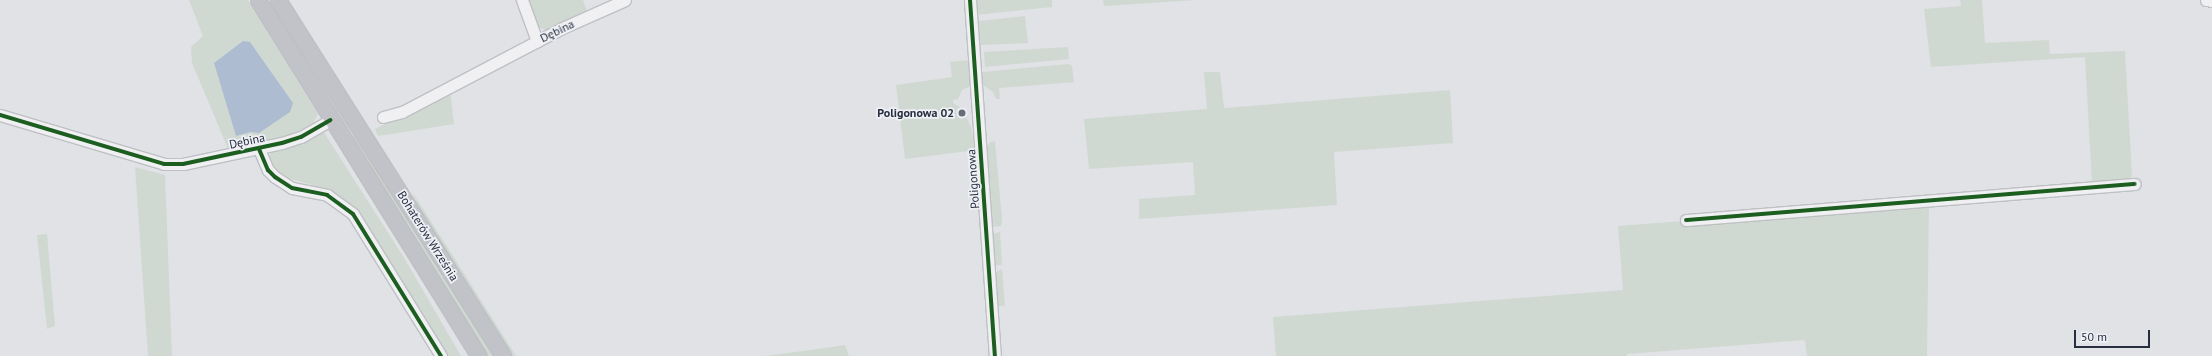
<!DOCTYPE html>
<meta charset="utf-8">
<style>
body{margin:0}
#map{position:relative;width:2212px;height:356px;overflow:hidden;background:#e0e2e6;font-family:"PT Sans",sans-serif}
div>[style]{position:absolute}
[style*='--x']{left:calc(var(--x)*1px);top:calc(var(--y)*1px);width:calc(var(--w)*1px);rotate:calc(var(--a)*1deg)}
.green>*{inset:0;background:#d0d9d1}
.water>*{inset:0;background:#aebcd1}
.roads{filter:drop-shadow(1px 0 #bec0c4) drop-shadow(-1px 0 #bec0c4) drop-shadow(0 1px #bec0c4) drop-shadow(0 -1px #bec0c4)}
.minor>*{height:11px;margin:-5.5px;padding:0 5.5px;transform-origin:5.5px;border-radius:5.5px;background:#f0f0f2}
.secondary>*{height:15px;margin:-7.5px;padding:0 7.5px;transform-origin:7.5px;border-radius:7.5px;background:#c1c3c8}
.cycleway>*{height:4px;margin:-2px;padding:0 2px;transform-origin:2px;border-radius:2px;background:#1b5e20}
.dots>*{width:11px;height:11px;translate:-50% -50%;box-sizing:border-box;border:2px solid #eef0f5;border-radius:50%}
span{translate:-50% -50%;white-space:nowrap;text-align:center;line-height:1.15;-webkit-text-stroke:3.5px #eef0f5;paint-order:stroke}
.street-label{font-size:12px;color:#272e3f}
.poi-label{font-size:12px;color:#272e3f;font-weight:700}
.right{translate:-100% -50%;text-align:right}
.scale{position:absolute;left:2074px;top:330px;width:76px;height:18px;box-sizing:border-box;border:2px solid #272e3f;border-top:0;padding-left:5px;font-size:12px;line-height:14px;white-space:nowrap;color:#272e3f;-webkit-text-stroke:3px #eef0f5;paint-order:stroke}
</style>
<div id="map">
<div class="green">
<i style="clip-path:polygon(189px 0,248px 0,318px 114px,312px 125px,274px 142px,229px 151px,192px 63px,191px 47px,203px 36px)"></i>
<i style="clip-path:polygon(525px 0,583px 0,587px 11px,547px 31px,537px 26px)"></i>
<i style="clip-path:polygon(975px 0,1052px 0,1052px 7px,976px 15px)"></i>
<i style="clip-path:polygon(1103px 0,1197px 0,1104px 6px)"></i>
<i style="clip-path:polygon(1960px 0,1982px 0,1985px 43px,2049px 40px,2050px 54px,2125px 51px,2132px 176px,2127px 182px,2092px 184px,2085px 57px,1931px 67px,1924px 9px,1961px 6px)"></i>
<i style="clip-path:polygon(1025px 16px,1028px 43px,980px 45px,977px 23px,980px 21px)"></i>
<i style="clip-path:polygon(1068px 47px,1069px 59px,985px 67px,984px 52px)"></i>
<i style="clip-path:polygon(970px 60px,971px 86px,962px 90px,958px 99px,953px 100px,954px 104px,960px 107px,956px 110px,961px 118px,965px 115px,971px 127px,976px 150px,905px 159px,896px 85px,952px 77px,950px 62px)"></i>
<i style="clip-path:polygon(1069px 64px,1072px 66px,1074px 82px,999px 88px,1000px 99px,996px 99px,993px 92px,983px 85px,982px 72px)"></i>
<i style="clip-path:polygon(1204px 72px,1220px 72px,1224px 108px,1450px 90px,1453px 143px,1334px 152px,1337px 205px,1139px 219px,1139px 199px,1195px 195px,1193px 162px,1089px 169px,1084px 119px,1207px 109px)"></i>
<i style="clip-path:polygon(450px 90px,454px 124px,378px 136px,375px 129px)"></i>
<i style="clip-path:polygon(323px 131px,403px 256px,461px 356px,446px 356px,352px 207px,326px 189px,284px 177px,270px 162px,269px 156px,274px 149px)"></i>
<i style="clip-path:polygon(358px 135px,496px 356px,488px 356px,351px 139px)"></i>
<i style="clip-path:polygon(995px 141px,1002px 219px,1001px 226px,993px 227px,987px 148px,990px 142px)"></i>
<i style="clip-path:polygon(135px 167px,165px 175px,172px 356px,148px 356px)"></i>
<i style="clip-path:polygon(413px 193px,460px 267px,516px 356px,510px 356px,421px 214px)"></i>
<i style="clip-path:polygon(1929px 202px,1927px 356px,1807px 356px,1805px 340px,1627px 354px,1627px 356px,1276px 356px,1273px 317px,1623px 290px,1618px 226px)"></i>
<i style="clip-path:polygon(1000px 232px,1002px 265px,995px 265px,991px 234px)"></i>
<i style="clip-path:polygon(47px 234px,55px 326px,47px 329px,37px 235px)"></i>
<i style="clip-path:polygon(1002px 269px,1005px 306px,997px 306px,994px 273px)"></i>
<i style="clip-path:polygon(845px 345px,849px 356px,766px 356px,832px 347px)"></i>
</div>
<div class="water">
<i style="clip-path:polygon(243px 41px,250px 42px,293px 103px,290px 112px,259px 133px,251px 132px,236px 136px,214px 63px)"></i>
</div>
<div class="roads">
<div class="minor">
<i style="--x:522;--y:0;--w:44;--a:69.9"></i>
<i style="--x:970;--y:0;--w:357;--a:86"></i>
<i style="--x:2206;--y:0;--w:6;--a:9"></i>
<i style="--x:0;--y:115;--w:171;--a:16.6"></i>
<i style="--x:164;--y:164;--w:19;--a:0"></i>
<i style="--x:183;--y:164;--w:101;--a:-12"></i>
<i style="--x:282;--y:143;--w:20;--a:-18"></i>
<i style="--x:301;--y:137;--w:34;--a:-30"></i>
<i style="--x:383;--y:117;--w:20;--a:-15"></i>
<i style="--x:402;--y:112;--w:178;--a:-27.7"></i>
<i style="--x:560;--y:29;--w:71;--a:-24"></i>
<i style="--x:259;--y:149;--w:23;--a:67"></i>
<i style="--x:268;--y:170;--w:10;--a:45"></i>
<i style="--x:275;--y:177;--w:20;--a:33"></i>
<i style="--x:292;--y:188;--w:36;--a:11"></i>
<i style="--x:327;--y:195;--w:32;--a:36"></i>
<i style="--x:353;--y:214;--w:167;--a:58.2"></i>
<i style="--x:1686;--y:220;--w:450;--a:-4.6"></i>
</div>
<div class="secondary">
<i style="--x:258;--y:0;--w:419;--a:58.2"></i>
<i style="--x:278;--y:0;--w:421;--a:57.7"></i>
</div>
</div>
<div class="cycleway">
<i style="--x:970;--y:0;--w:357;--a:86"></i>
<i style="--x:0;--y:115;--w:171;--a:16.6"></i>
<i style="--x:164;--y:164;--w:19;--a:0"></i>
<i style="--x:183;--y:164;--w:101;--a:-12"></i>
<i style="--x:282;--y:143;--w:20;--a:-18"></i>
<i style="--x:301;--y:137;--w:34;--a:-30"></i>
<i style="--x:259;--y:149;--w:23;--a:67"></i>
<i style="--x:268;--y:170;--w:10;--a:45"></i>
<i style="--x:275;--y:177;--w:20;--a:33"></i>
<i style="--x:292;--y:188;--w:36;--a:11"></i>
<i style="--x:327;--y:195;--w:32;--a:36"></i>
<i style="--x:353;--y:214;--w:167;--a:58.2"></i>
<i style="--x:1686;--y:220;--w:450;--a:-4.6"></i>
</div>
<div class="dots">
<i style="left:962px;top:113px;background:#686d79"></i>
</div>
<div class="street-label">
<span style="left:557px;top:31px;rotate:-26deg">Dębina</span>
<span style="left:247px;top:141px;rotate:-12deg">Dębina</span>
<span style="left:973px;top:179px;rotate:-94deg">Poligonowa</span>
<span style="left:428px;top:236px;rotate:58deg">Bohaterów Września</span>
</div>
<div class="poi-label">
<span class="right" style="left:954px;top:113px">Poligonowa 02</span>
</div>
<div class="scale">50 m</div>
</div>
